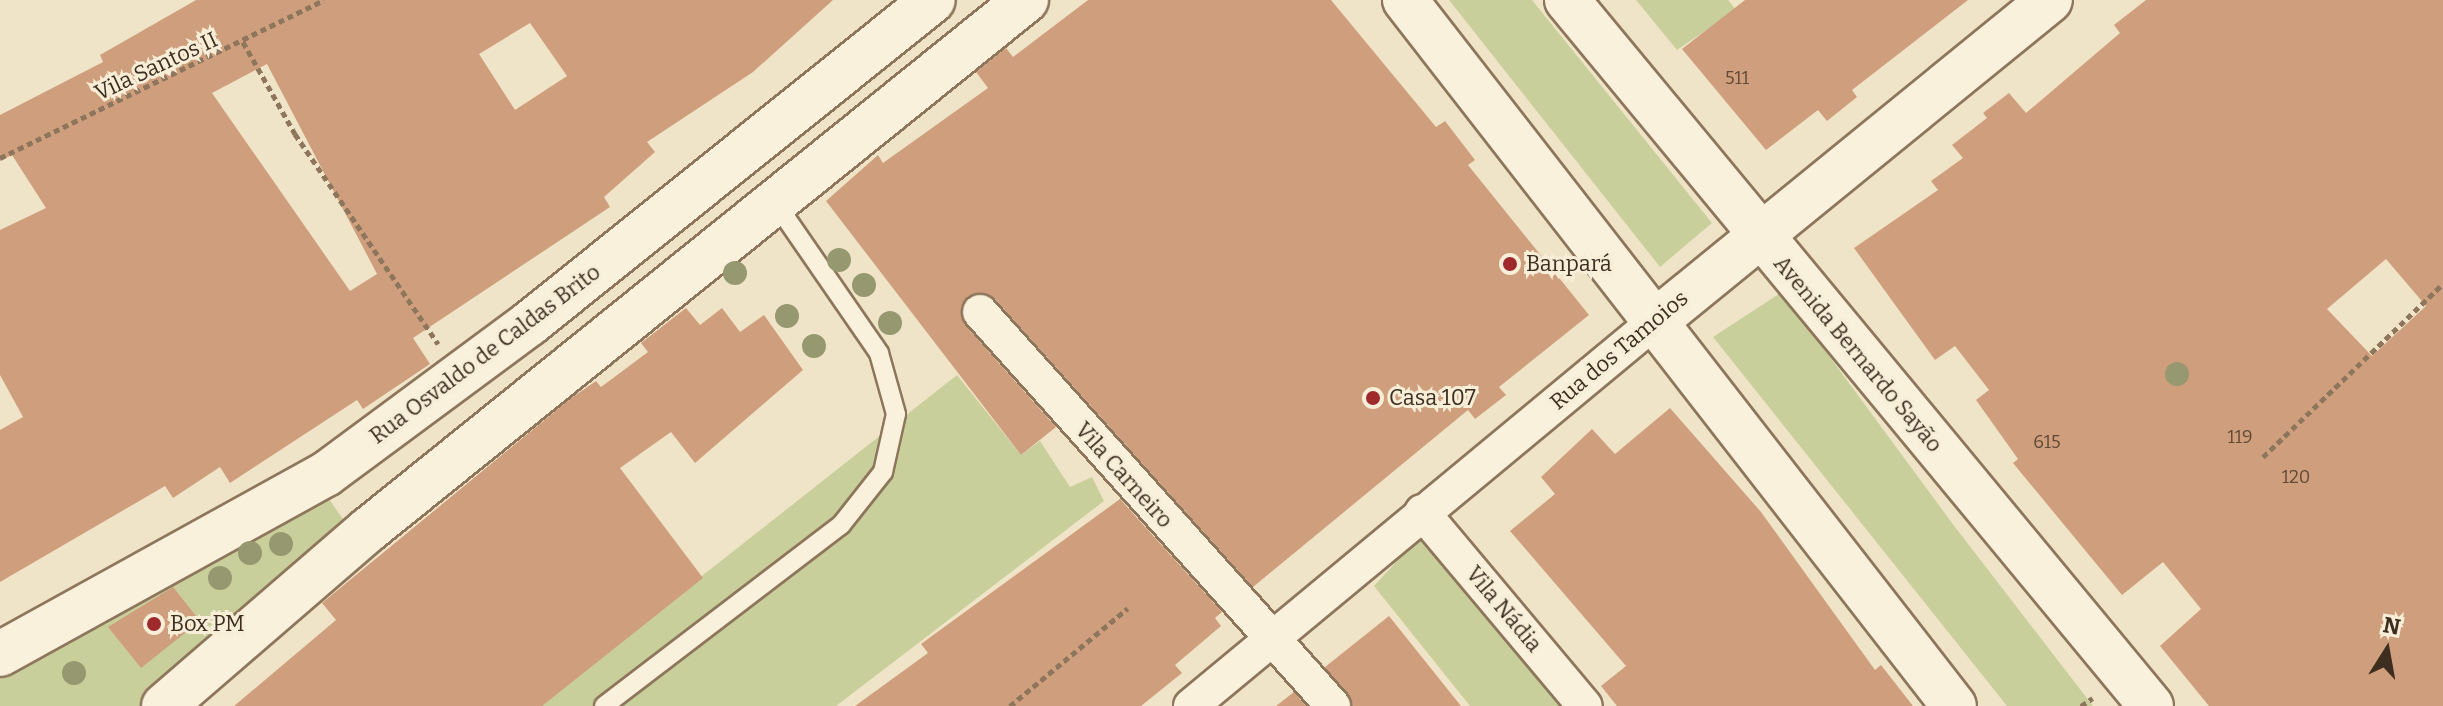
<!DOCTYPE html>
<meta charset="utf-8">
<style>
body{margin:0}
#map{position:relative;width:2443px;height:706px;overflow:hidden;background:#f0e4c8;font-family:Bitter,serif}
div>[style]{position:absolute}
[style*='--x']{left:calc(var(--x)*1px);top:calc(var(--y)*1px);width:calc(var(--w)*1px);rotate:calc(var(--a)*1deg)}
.green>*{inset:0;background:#c9cf9b}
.building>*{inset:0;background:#cf9f7d}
.path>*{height:5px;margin-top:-2.5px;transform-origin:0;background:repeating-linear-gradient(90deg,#8d765c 0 6px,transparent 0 10px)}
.roads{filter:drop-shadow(2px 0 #8d765c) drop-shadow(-2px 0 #8d765c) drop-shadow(0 2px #8d765c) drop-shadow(0 -2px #8d765c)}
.lane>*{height:18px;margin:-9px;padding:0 9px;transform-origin:9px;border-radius:9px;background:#faf1dc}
.street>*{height:34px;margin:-17px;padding:0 17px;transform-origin:17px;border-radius:17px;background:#faf1dc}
.secondary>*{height:44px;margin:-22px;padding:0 22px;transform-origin:22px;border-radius:22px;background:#faf1dc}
.trees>*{width:24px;height:24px;margin:-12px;border-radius:50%;background:#96986f}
.dots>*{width:22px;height:22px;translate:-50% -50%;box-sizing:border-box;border:4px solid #f7eed8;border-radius:50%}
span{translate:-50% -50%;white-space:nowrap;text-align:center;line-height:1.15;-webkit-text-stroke:6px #f7eed8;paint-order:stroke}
.number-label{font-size:18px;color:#624a37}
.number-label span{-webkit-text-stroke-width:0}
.street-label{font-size:22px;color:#3d2e20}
.poi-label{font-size:22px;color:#3d2e20}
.left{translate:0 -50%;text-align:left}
.north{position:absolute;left:2347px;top:610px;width:80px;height:80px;-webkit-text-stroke:6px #f7eed8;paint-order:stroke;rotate:11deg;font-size:22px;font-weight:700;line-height:32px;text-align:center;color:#3d2e20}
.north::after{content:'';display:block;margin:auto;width:28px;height:36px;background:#3d2e20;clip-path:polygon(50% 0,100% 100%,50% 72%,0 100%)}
</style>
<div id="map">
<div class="green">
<i style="clip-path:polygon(1449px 0,1532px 0,1712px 223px,1660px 267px)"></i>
<i style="clip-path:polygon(1636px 0,1728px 0,1736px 10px,1677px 50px)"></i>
<i style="clip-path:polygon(1782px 292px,1952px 523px,2093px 706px,2007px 706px,1713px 337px)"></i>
<i style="clip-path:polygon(957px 375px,1021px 455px,1040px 441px,1070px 487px,1092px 477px,1104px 501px,836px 706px,537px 706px)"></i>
<i style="clip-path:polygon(326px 495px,355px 536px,158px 706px,0 706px,0 655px)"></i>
<i style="clip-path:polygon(1420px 536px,1566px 706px,1470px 706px,1374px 586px)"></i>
</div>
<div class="building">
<i style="clip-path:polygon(evenodd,196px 0,833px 0,753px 72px,647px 142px,655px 152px,604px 197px,610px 207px,413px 338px,430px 364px,363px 409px,357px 400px,230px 483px,220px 467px,173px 498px,165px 486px,0 582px,0 430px,23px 417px,0 375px,0 230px,46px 208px,12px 155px,0 161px,0 115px,103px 62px,100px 55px,196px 0,530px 23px,567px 76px,515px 110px,479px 54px,530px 23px,196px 0,267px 64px,377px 274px,350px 291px,212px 93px,267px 64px)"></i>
<i style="clip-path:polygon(1088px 0,1331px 0,1436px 127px,1445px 121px,1475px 160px,1468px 165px,1589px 315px,1499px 387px,1506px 395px,1475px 419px,1468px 410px,1253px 587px,995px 299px,975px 293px,961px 307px,965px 325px,1056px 427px,1021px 455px,826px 201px,878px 155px,883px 163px,988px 88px,976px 72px,1006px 48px,1013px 57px)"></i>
<i style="clip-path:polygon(1745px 0,1968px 0,1852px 90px,1857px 97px,1827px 121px,1818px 110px,1766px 150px,1682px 49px)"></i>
<i style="clip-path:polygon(evenodd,2146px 0,2443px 0,2443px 706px,2209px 706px,2160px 646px,2201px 609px,2163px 562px,2122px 595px,2013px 463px,2018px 459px,1976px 400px,1989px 390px,1955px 346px,1935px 360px,1854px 248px,1938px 190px,1931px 181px,1963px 158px,1952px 145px,1987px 118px,1983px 113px,2009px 93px,2026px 113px,2120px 33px,2114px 25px,2146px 0,2386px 259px,2426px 306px,2372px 356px,2327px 309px,2386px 259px)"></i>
<i style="clip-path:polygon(686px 308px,700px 325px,722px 308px,740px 332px,764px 315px,803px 370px,695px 463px,671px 432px,620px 468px,703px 578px,542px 706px,234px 706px,336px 620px,322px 603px,570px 399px,596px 381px,601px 387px,648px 352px,641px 343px)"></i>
<i style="clip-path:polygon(1670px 408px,1761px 512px,1875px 670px,1881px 665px,1913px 706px,1617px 706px,1601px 686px,1626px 666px,1510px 531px,1555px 494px,1541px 477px,1592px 429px,1615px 454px)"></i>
<i style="clip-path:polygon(1120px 499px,1222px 612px,1215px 618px,1221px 626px,1175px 665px,1182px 673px,1141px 706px,855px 706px,928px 653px,921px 644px)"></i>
<i style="clip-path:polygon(173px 587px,200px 621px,141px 668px,108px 627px)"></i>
<i style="clip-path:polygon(1389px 616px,1461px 706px,1352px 706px,1325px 667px)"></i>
<i style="clip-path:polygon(1294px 692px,1306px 706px,1276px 706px)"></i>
</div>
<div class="path">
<i style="--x:243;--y:42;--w:106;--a:60.5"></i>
<i style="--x:295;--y:134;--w:254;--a:55.7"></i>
<i style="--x:0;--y:158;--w:360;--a:-26"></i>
<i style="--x:2263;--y:457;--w:250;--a:-43.9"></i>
<i style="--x:1010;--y:706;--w:153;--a:-39.7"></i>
<i style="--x:2081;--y:706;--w:14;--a:-34"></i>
</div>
<div class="roads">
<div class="lane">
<i style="--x:604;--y:706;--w:298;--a:-37.4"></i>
<i style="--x:841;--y:525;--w:68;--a:-51.6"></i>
<i style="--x:883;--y:472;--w:59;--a:-77.4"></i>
<i style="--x:896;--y:414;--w:63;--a:-105.6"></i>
<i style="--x:879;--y:353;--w:180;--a:-124.6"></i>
</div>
<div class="street">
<i style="--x:980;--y:312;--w:529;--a:48.14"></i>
<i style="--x:1422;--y:512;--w:253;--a:50"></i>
<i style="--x:1191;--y:706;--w:599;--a:-39.65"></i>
</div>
<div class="secondary">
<i style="--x:1405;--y:0;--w:894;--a:52.13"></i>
<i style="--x:1567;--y:0;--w:916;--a:50.4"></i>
<i style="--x:1652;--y:324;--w:513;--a:-39.15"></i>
<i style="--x:0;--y:654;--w:372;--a:-28.9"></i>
<i style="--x:326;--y:474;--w:254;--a:-36.5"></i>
<i style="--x:530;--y:323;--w:516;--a:-38.71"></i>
<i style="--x:164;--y:706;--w:269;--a:-40.8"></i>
<i style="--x:368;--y:530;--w:845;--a:-38.85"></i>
</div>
</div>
<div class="trees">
<i style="left:839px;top:260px"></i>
<i style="left:735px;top:273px"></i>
<i style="left:864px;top:285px"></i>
<i style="left:787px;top:316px"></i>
<i style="left:890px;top:323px"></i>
<i style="left:814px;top:346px"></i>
<i style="left:2177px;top:374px"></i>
<i style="left:281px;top:544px"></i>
<i style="left:250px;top:553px"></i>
<i style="left:220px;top:578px"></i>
<i style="left:74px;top:673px"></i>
</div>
<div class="dots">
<i style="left:1510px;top:264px;background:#9e2a2b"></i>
<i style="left:1373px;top:398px;background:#9e2a2b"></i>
<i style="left:154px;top:624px;background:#9e2a2b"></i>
</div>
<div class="number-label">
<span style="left:1737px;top:78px">511</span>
<span style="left:2240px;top:437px">119</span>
<span style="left:2047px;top:442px">615</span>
<span style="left:2296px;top:477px">120</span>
</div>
<div class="street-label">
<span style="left:156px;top:66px;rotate:-25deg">Vila Santos II</span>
<span style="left:1619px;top:350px;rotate:-40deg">Rua dos Tamoios</span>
<span style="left:485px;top:354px;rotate:-37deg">Rua Osvaldo de Caldas Brito</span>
<span style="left:1858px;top:354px;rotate:50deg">Avenida Bernardo Sayão</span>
<span style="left:1124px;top:475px;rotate:48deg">Vila Carneiro</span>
<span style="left:1504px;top:609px;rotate:50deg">Vila Nádia</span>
</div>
<div class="poi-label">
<span class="left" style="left:1526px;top:264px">Banpará</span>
<span class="left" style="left:1389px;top:398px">Casa 107</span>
<span class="left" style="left:170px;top:624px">Box PM</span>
</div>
<div class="north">N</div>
</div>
